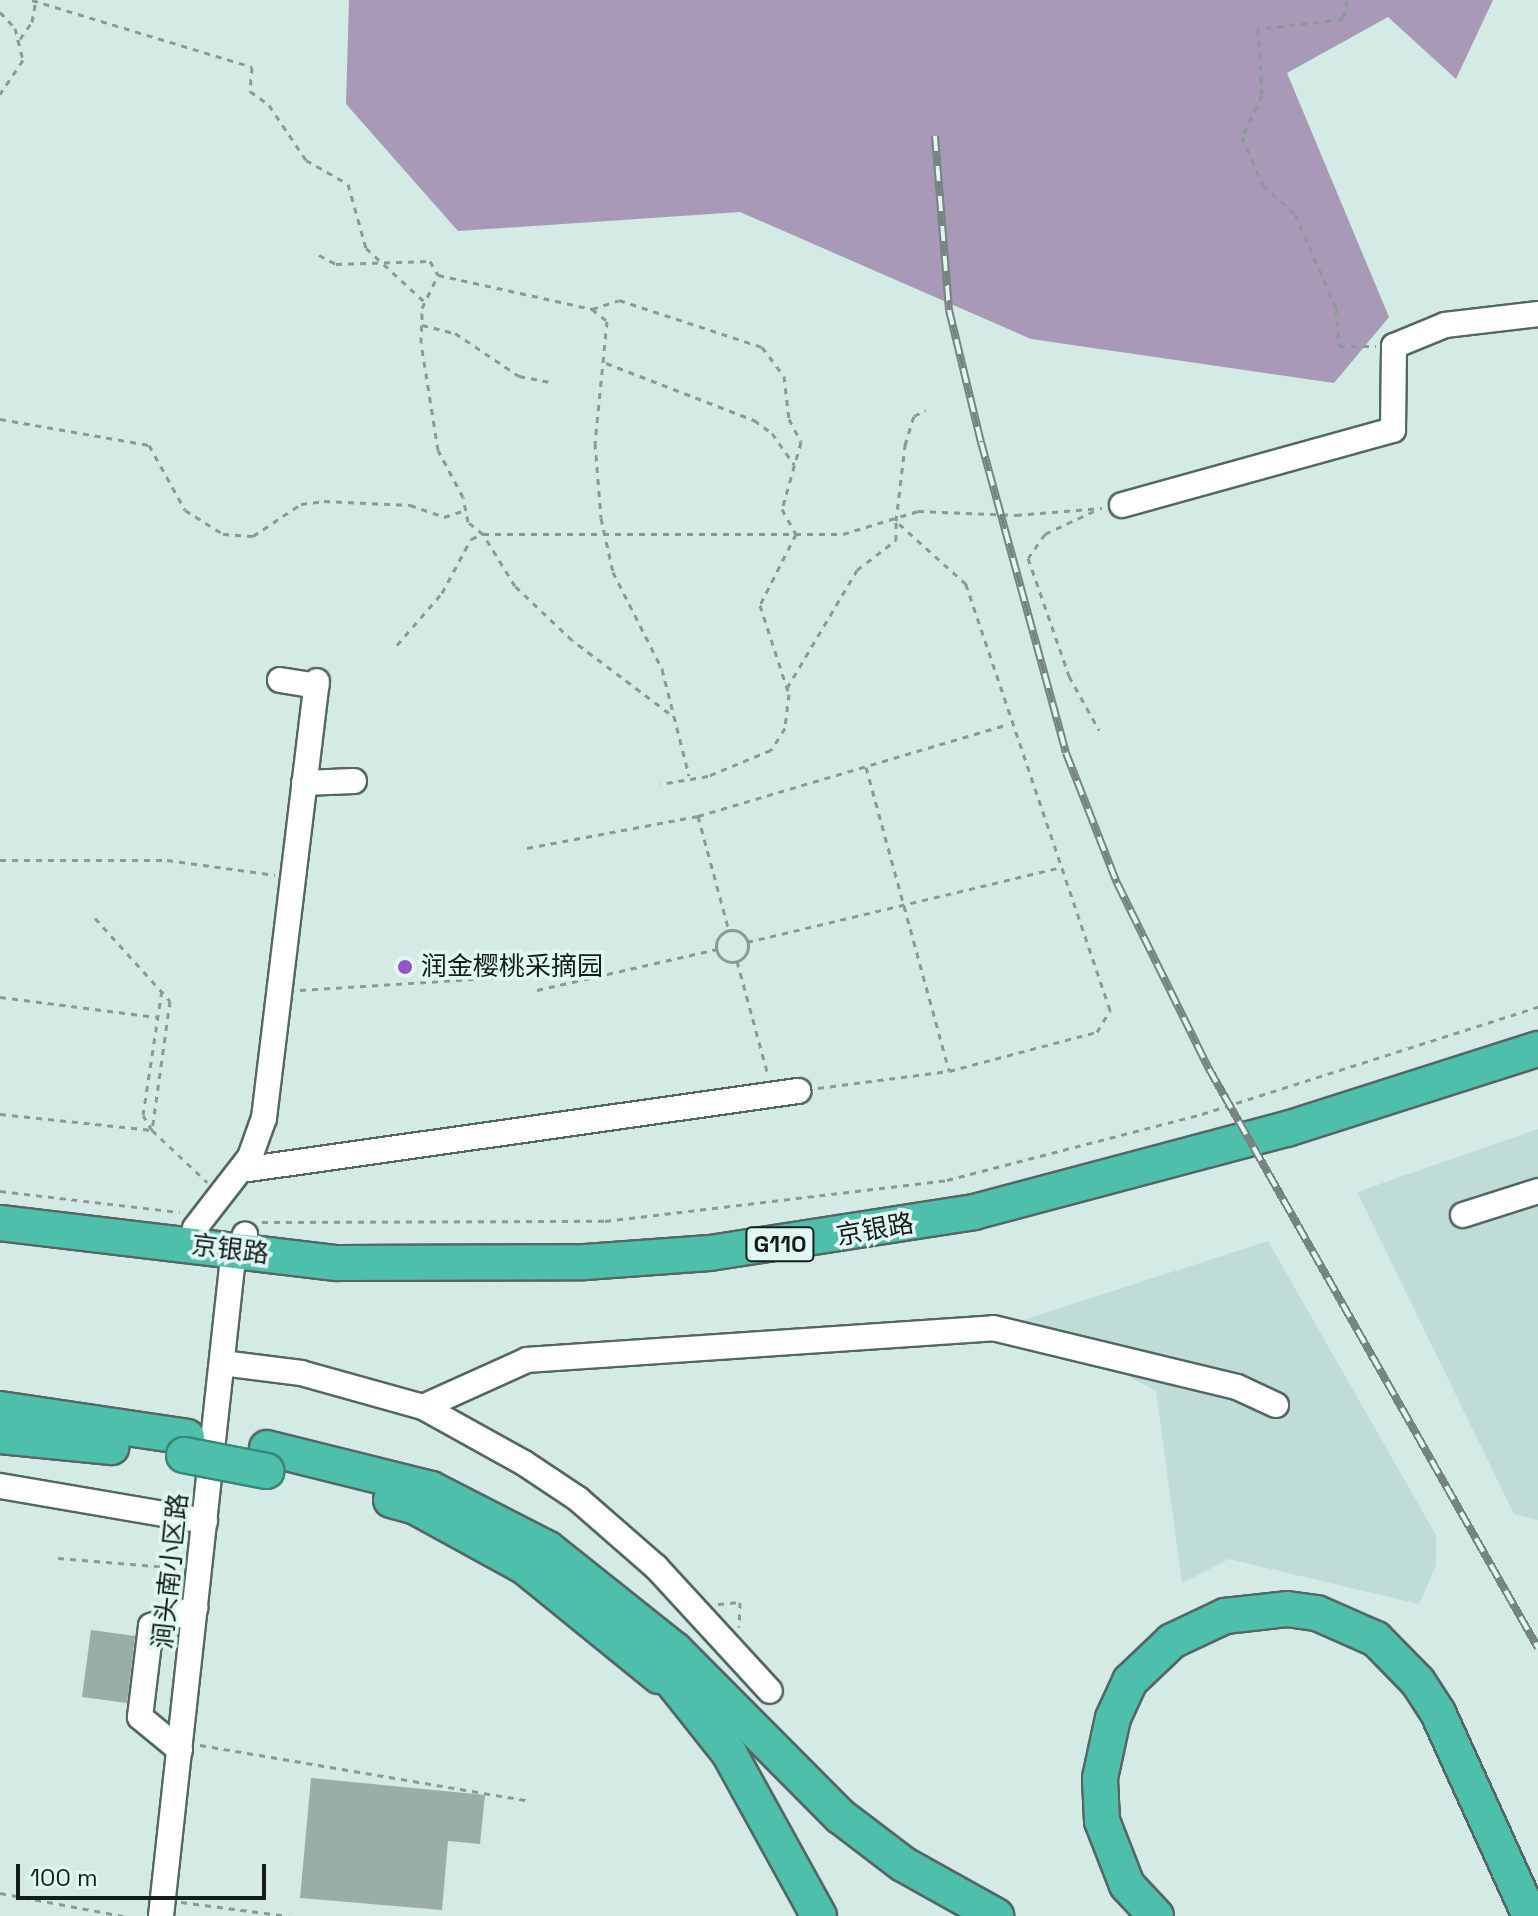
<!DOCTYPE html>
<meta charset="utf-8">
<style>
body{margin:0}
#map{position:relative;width:1538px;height:1916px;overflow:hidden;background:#d4eae4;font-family:"Space Grotesk","Noto Sans SC",sans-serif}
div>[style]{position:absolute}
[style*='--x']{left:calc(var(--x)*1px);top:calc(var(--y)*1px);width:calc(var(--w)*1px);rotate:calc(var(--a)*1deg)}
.built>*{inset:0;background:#bfddd6}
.forest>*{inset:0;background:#a899b7}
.building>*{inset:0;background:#99aea9}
.path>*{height:3px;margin-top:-1.5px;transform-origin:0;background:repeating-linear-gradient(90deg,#8a9a96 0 6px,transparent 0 12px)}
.path>.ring{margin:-1.5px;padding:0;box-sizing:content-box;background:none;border:3px solid #8a9a96;border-radius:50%}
.roads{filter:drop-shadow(2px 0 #546762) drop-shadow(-2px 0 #546762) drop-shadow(0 2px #546762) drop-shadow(0 -2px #546762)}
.minor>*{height:24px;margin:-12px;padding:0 12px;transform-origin:12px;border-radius:12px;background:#fff}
.highway>*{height:34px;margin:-17px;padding:0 17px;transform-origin:17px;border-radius:17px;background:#4ebfab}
.rail>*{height:8px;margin-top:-4px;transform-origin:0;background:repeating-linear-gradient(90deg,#e1f7f2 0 15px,#768581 0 30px);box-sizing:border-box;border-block:2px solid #768581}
.bridges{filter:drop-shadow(2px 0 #3a8679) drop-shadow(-2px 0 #3a8679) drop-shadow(0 2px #3a8679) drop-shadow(0 -2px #3a8679)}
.highway-bridge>*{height:34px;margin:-17px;padding:0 17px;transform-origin:17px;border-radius:17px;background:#4ebfab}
.dots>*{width:22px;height:22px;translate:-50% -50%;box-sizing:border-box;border:4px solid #e1f7f2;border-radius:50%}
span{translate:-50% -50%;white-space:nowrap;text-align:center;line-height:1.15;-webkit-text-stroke:7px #e1f7f2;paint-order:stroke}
.shield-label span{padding:2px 6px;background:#e1f7f2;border:2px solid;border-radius:6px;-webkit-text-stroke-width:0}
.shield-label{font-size:24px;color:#151d1b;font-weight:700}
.poi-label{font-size:26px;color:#151d1b}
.left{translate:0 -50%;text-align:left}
.street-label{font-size:26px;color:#151d1b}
.scale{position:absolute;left:16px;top:1864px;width:250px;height:36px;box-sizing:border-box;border:4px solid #151d1b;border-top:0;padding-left:10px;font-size:24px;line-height:28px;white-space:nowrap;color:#151d1b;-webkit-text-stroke:6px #e1f7f2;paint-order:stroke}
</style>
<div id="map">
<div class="built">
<i style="clip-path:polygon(1538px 1129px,1538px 1520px,1514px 1514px,1357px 1192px)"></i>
<i style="clip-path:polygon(1268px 1241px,1436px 1535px,1436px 1566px,1419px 1604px,1229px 1559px,1182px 1583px,1156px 1391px,1023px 1320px)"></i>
</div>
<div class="forest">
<i style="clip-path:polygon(349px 0,1493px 0,1456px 79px,1388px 17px,1287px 73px,1389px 317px,1334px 383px,1031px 339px,740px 212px,458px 231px,346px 104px)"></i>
</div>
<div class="building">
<i style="clip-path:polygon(91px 1630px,135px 1636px,127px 1703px,82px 1697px)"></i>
<i style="clip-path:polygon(311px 1778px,485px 1795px,480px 1844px,448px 1841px,442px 1910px,300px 1898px)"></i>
</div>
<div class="path">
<i style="--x:32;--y:0;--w:230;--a:16.9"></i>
<i style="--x:252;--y:67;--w:24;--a:95"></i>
<i style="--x:250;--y:91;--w:24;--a:36"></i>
<i style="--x:269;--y:105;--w:66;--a:56.1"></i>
<i style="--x:306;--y:160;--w:48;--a:29.7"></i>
<i style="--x:348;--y:184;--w:66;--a:74.3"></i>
<i style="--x:366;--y:248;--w:80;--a:42.5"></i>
<i style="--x:1347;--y:0;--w:19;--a:102"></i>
<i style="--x:1343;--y:19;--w:86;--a:173.3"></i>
<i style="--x:1258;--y:29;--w:66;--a:86.5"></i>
<i style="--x:1262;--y:95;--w:47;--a:115.5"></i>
<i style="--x:1242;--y:137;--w:52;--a:66.4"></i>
<i style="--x:1263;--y:185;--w:43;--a:42.2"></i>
<i style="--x:1295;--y:214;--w:103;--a:66.4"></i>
<i style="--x:1336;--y:308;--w:38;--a:85"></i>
<i style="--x:1339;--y:346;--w:37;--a:0"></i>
<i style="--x:0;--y:12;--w:22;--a:47"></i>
<i style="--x:15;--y:28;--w:33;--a:76"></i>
<i style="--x:23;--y:60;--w:41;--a:124.1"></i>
<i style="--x:20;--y:39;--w:21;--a:-55"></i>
<i style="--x:32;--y:22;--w:22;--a:-80"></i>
<i style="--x:319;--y:255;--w:19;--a:28"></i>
<i style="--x:336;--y:264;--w:94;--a:-1.8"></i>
<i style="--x:430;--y:261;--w:16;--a:60"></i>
<i style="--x:592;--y:309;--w:28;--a:-18"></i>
<i style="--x:619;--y:300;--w:151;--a:18.2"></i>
<i style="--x:762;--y:347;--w:36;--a:53"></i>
<i style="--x:784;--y:376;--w:43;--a:83.4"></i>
<i style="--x:789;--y:419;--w:26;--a:62"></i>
<i style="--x:801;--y:442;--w:70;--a:105.8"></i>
<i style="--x:782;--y:509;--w:29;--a:61"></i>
<i style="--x:796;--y:534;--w:80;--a:116.9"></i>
<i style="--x:760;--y:605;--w:94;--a:72"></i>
<i style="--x:789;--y:694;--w:34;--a:97"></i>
<i style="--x:785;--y:728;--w:26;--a:122"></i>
<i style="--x:771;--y:750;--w:68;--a:157.6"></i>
<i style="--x:708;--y:776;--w:48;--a:170.3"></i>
<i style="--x:422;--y:325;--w:34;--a:14"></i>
<i style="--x:455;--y:333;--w:77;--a:33.9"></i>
<i style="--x:519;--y:376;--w:33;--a:11"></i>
<i style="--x:606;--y:363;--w:159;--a:21.1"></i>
<i style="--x:754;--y:420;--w:22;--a:36"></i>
<i style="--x:772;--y:433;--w:39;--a:55"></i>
<i style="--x:0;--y:419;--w:151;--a:9.9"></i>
<i style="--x:149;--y:445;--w:74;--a:61"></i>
<i style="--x:185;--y:510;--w:45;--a:32.3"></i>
<i style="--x:223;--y:534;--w:30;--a:4"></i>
<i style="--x:253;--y:536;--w:58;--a:-33.7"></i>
<i style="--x:301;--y:504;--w:23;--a:-7"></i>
<i style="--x:324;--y:501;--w:86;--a:2.7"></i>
<i style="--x:410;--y:505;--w:36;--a:19"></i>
<i style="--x:444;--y:517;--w:23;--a:-18"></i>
<i style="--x:1094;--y:511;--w:54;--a:154.9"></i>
<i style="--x:1045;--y:534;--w:29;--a:125"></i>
<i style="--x:1028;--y:558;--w:125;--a:70.8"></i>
<i style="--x:1069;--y:676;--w:62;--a:60.9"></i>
<i style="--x:397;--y:645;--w:69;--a:-49.1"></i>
<i style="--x:442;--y:593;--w:61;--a:-61.8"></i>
<i style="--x:471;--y:539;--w:13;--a:-23"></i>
<i style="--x:483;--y:534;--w:360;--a:0"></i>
<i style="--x:843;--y:534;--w:78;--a:-17"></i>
<i style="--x:918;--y:511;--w:98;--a:2.3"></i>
<i style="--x:1016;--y:515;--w:86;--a:-4.7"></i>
<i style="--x:787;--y:688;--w:137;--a:-59.3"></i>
<i style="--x:857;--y:570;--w:49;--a:-37.6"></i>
<i style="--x:896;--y:540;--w:19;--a:-90"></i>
<i style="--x:669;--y:713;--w:121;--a:-143"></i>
<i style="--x:572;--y:640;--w:79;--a:-136.5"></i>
<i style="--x:515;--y:586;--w:61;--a:-121.6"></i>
<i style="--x:483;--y:534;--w:19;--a:-141"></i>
<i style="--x:468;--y:522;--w:25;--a:-101"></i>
<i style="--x:463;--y:497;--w:53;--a:-118"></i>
<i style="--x:438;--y:450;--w:108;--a:-99"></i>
<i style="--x:421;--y:343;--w:35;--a:-88"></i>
<i style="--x:422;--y:308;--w:37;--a:-64"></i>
<i style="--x:438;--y:275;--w:158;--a:12.4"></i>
<i style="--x:592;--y:309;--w:19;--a:39"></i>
<i style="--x:607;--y:321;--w:123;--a:95.6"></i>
<i style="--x:595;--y:443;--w:75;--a:85.4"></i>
<i style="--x:601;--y:518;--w:55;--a:77.5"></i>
<i style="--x:613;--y:572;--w:109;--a:63.2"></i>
<i style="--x:662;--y:669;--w:110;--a:75.8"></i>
<i style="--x:866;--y:767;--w:315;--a:74.7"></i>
<i style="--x:698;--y:816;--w:119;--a:74.9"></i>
<i style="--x:527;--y:848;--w:174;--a:-10.6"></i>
<i style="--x:698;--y:816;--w:323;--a:-16.5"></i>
<i style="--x:0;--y:860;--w:167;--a:0"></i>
<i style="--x:167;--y:860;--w:109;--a:7.9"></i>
<i style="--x:95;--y:918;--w:112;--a:47.9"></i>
<i style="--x:170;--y:1001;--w:130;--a:97.9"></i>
<i style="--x:152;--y:1130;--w:76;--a:43.4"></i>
<i class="ring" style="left:716px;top:930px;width:29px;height:29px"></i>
<i style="--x:747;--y:942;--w:324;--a:-13.4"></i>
<i style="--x:737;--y:961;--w:118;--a:74.8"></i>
<i style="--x:300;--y:990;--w:205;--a:-3.6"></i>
<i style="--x:537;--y:990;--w:185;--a:-12.8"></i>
<i style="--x:0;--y:997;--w:158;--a:7.3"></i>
<i style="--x:818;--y:1088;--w:132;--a:-7.4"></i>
<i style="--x:949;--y:1071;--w:153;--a:-14.8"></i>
<i style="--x:1097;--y:1032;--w:26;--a:-59"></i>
<i style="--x:1110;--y:1010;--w:450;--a:-108.7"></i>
<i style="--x:966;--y:584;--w:94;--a:-138"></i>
<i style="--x:896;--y:521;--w:77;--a:-83.2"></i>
<i style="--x:905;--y:445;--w:30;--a:-73"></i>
<i style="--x:914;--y:416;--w:13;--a:-27"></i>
<i style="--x:0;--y:1114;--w:153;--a:6"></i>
<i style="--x:152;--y:1130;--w:17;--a:-121"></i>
<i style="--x:143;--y:1115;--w:126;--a:-81.4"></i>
<i style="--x:0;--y:1191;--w:181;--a:6.7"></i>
<i style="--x:262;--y:1222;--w:343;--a:-0.2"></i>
<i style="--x:605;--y:1221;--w:344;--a:-6.8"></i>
<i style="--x:947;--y:1180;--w:263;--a:-14.5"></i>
<i style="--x:1202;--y:1114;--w:353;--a:-17.7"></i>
<i style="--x:58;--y:1558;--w:122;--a:4.7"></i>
<i style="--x:718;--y:1604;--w:22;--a:-5"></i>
<i style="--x:740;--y:1602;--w:25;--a:92"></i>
<i style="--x:200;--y:1745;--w:331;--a:9.6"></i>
<i style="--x:0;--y:1893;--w:125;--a:10.6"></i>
<i style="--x:181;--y:1902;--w:108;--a:7.5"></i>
</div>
<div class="roads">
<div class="minor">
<i style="--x:1122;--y:505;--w:281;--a:-15.5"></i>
<i style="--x:1393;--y:430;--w:84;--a:-89.3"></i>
<i style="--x:1394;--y:346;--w:55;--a:-22.4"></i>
<i style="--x:1445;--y:325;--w:94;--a:-6.7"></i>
<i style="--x:280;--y:680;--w:37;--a:9"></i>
<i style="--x:304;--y:783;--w:50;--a:-2.3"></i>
<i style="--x:242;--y:1170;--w:562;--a:-8.09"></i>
<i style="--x:1463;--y:1215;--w:79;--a:-17.7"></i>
<i style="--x:195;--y:1228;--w:90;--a:-52.2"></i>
<i style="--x:250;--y:1157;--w:41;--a:-70.3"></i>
<i style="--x:264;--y:1118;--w:440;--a:-83.1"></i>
<i style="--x:222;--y:1363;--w:80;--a:7.2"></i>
<i style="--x:301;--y:1373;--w:127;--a:15.6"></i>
<i style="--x:423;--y:1407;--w:115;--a:29"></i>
<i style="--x:524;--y:1463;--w:65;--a:33.7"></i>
<i style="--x:578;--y:1499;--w:103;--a:41.1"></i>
<i style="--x:656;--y:1567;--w:168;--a:47.4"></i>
<i style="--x:423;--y:1407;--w:114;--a:-24.3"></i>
<i style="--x:527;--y:1360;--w:467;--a:-3.9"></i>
<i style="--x:993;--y:1328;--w:251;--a:13.6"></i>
<i style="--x:1237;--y:1387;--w:43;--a:24.8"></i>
<i style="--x:0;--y:1486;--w:208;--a:9.7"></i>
<i style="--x:180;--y:1750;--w:52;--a:-140.5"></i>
<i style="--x:140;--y:1717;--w:92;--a:-83.1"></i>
<i style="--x:151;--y:1626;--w:48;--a:-22.2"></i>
<i style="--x:161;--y:1916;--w:653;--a:-83.76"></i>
<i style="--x:232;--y:1267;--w:35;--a:-68"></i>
</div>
<div class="highway">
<i style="--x:0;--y:1223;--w:339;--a:6.8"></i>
<i style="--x:337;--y:1263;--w:248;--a:-0.2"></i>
<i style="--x:585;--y:1262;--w:125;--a:-4.1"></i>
<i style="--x:710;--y:1253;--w:267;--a:-8.8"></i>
<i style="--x:974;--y:1212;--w:324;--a:-14.9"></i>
<i style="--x:1287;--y:1129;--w:263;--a:-17.7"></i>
<i style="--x:0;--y:1409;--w:189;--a:8.5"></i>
<i style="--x:0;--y:1436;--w:112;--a:5.7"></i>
<i style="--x:267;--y:1448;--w:169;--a:14"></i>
<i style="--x:431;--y:1489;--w:131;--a:27.1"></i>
<i style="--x:548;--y:1549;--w:162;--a:38.5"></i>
<i style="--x:675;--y:1650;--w:234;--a:45.2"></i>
<i style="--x:840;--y:1816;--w:79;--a:37.3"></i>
<i style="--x:903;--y:1864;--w:107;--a:29.2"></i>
<i style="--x:391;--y:1500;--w:24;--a:15"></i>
<i style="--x:414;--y:1506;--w:127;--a:28.8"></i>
<i style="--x:525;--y:1567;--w:173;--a:39.1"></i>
<i style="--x:648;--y:1651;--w:130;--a:51.5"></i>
<i style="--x:729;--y:1753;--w:186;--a:61.1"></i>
<i style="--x:1156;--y:1916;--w:42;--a:-133.1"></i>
<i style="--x:1127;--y:1885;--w:69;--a:-111.3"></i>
<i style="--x:1102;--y:1821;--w:43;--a:-92.7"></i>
<i style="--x:1100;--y:1778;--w:61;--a:-77.8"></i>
<i style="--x:1113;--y:1718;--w:41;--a:-65.3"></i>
<i style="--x:1130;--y:1681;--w:58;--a:-43.6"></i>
<i style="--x:1172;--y:1641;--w:59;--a:-25.3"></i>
<i style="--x:1225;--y:1616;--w:62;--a:-6.4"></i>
<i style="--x:1287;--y:1609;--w:30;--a:8"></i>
<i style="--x:1317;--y:1613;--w:64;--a:23.8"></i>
<i style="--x:1376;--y:1639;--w:60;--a:45.7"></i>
<i style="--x:1418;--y:1682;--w:37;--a:57"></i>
<i style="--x:1438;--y:1713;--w:223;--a:65.6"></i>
</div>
</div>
<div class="rail">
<i style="--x:935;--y:136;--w:175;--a:85.4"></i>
<i style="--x:949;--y:310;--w:136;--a:76.4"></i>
<i style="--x:981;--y:442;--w:322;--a:74.7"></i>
<i style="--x:1066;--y:753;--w:140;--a:68.6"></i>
<i style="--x:1117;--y:883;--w:208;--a:63.7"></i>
<i style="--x:1209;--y:1069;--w:666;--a:60.39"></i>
</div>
<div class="bridges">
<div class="highway-bridge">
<i style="--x:184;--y:1455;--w:84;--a:11"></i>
</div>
</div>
<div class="dots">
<i style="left:405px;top:967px;background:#9655cb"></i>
</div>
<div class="shield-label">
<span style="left:780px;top:1244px">G110</span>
</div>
<div class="poi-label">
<span class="left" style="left:421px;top:967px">润金樱桃采摘园</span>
</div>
<div class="street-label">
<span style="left:875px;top:1230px;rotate:-10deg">京银路</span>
<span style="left:230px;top:1250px;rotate:7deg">京银路</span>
<span style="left:171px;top:1571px;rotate:-84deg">涧头南小区路</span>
</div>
<div class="scale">100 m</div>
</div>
